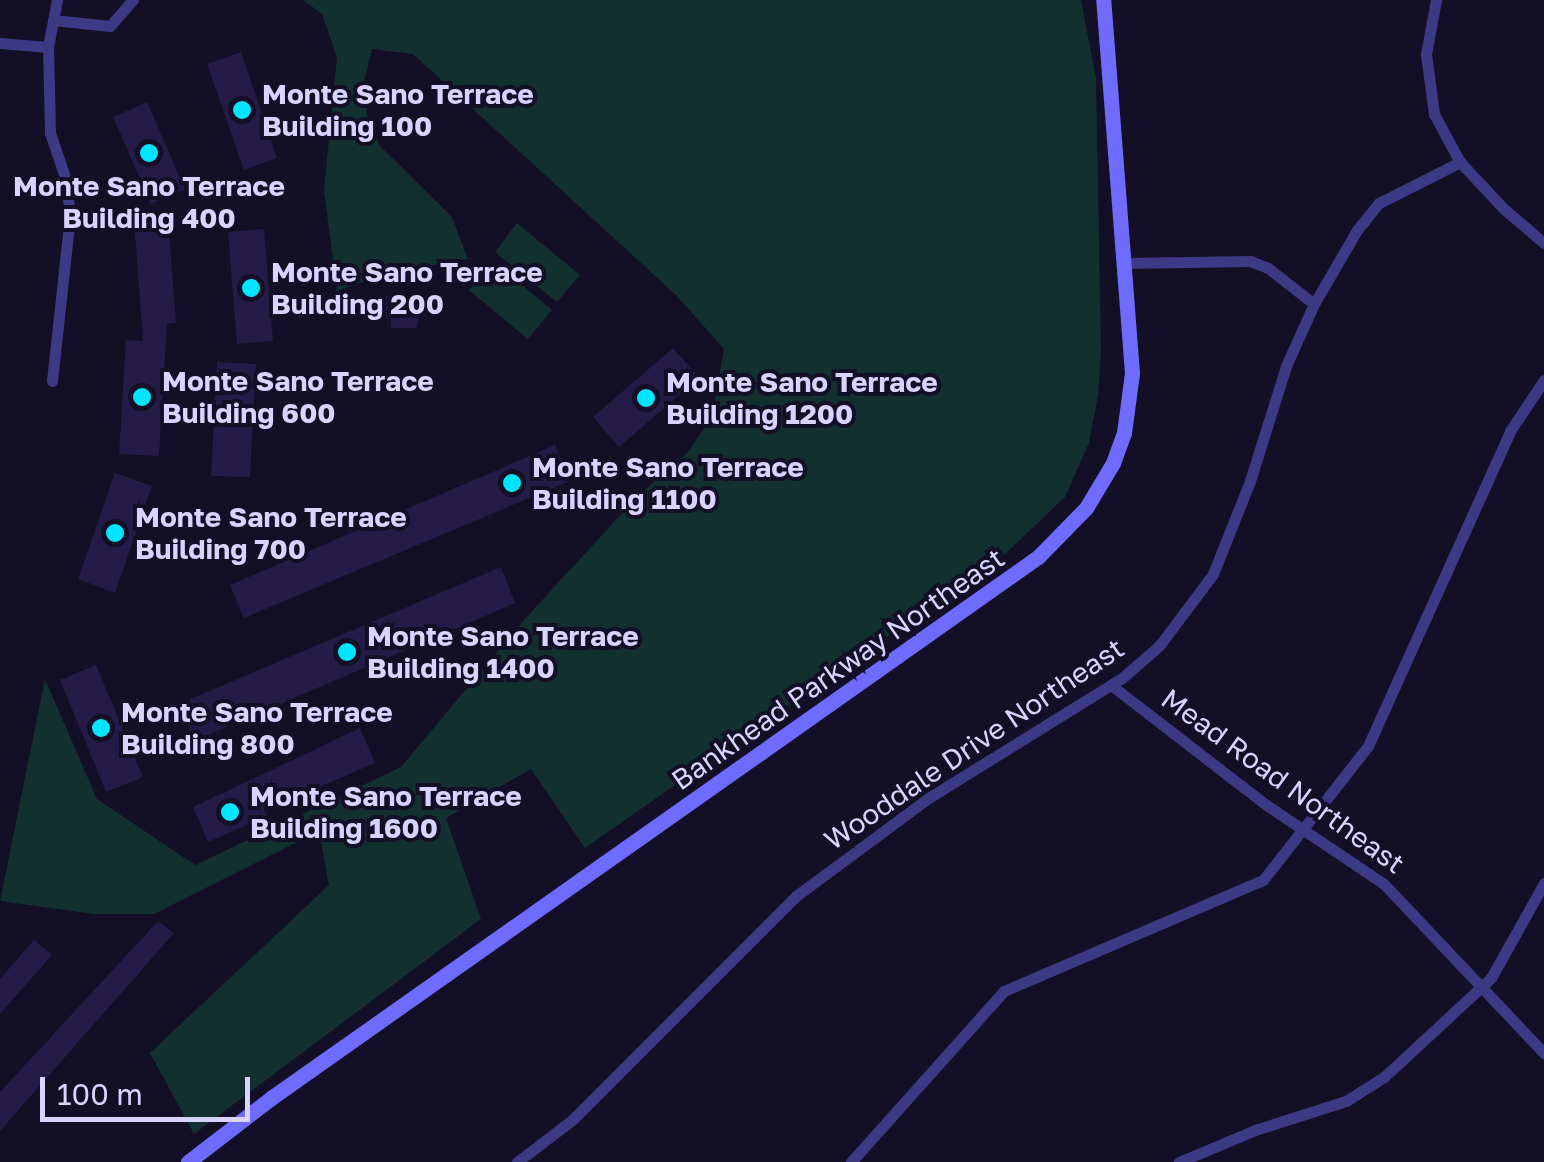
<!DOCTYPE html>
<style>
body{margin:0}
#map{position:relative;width:1544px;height:1162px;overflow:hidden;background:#130f26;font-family:"Golos Text",sans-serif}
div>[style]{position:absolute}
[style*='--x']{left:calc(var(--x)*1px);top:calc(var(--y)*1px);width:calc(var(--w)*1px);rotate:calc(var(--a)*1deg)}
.green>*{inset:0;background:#12302f}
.building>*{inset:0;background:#241b47}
.street>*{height:11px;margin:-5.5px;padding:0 5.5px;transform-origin:5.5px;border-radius:5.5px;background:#3d3a85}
.secondary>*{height:15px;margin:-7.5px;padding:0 7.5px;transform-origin:7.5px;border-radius:7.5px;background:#6f6bff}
.dots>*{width:28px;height:28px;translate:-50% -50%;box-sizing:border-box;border:5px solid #130f26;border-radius:50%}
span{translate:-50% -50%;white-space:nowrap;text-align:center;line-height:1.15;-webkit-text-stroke:8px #130f26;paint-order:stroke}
.poi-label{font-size:28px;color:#d9d4ff;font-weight:700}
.left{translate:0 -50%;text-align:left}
.street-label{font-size:28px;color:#d9d4ff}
.scale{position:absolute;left:40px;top:1077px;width:210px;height:45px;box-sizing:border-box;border:5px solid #d9d4ff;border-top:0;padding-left:12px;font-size:30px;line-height:35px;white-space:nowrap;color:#d9d4ff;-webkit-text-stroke:8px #130f26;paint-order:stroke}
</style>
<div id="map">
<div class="green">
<i style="clip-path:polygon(303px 0,1081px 0,1096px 78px,1101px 350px,1098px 395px,1089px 443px,1065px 497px,1004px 555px,585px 848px,531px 769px,446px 818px,481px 919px,194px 1134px,150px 1053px,329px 885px,319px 831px,154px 914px,94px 914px,0 901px,45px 679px,97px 799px,195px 865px,401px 767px,523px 621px,636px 498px,687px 453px,712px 417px,724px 349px,677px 296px,413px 54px,372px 49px,365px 78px,367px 114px,379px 145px,452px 217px,468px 259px,384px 274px,337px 291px,324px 190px,337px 57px,322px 14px)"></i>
<i style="clip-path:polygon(517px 223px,580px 275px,557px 302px,495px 252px)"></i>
<i style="clip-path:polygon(494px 262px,552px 310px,528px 339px,469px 290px)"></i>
</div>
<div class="building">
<i style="clip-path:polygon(241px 52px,277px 158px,244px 170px,207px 64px)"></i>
<i style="clip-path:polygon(147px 102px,185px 189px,151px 204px,113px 117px)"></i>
<i style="clip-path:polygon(168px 218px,176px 323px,167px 324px,159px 456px,119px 454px,126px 340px,143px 341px,134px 220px)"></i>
<i style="clip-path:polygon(264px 229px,273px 341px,237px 344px,228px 232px)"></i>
<i style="clip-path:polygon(385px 295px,433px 301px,431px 316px,419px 315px,417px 328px,391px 328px,391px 319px,383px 317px)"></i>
<i style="clip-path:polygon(673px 348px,699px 378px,619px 447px,593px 417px)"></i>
<i style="clip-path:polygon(217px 362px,256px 364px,250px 477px,211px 476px)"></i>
<i style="clip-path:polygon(555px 445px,570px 481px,244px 618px,230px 585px)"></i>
<i style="clip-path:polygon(115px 473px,152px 486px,115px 593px,78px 579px)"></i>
<i style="clip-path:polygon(501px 567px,515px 603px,194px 741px,179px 704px)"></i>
<i style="clip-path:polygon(96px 665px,143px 777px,106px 792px,60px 680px)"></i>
<i style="clip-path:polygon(360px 728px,375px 763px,264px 811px,267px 816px,208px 842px,193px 807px)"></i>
<i style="clip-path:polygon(158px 921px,174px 933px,0 1131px,0 1092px)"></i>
<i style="clip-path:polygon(34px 940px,52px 955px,0 1014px,0 979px)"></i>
</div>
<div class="street">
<i style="--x:1436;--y:0;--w:55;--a:100.5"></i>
<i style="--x:1426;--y:54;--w:61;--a:82.4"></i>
<i style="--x:1434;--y:114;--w:55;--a:61.6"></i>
<i style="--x:1460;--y:162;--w:64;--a:46.9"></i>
<i style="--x:1504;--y:209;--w:52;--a:40.4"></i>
<i style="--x:53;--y:20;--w:57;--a:6"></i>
<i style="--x:110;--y:26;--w:35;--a:-49"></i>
<i style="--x:0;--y:43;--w:48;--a:4.8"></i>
<i style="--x:1126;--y:263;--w:124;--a:-0.9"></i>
<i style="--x:1250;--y:261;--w:19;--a:21"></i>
<i style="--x:1268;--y:268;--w:58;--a:38"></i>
<i style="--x:52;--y:381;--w:167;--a:-83.8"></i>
<i style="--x:70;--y:215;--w:38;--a:-97"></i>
<i style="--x:65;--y:177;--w:46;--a:-108.8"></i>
<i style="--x:50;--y:133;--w:86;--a:-91.3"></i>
<i style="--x:48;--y:47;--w:48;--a:-79.2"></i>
<i style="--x:1111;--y:685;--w:195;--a:37.7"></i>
<i style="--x:1265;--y:804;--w:143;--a:33.9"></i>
<i style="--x:1384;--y:884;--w:233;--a:46.6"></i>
<i style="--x:517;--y:1162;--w:69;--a:-37.4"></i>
<i style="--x:572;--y:1120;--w:317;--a:-45"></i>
<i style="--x:796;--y:896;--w:167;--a:-36.5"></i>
<i style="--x:930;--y:797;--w:226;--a:-31.8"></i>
<i style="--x:1122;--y:678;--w:49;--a:-40.9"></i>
<i style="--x:1159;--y:646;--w:90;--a:-53.1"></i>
<i style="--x:1213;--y:574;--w:100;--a:-68.3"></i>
<i style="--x:1250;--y:481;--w:121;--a:-72.6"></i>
<i style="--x:1286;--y:366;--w:68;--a:-65.7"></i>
<i style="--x:1314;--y:304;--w:86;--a:-59.8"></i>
<i style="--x:1357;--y:230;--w:35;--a:-51"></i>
<i style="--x:1379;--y:203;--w:91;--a:-26.8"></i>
<i style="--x:851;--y:1162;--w:229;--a:-48.2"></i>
<i style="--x:1004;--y:991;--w:282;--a:-23.2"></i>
<i style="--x:1263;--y:880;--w:170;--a:-51.9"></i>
<i style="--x:1368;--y:746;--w:346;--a:-65.7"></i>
<i style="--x:1510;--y:431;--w:61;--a:-56.3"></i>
<i style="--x:1179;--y:1162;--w:82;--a:-22.8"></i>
<i style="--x:1255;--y:1130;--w:96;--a:-17.7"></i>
<i style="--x:1346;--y:1101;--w:45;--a:-32.3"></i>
<i style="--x:1384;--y:1077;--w:146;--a:-42.8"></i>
<i style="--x:1491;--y:978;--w:109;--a:-60.8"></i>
</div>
<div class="secondary">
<i style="--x:188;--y:1162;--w:105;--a:-37.6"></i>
<i style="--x:271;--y:1098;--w:939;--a:-35.2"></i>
<i style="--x:1038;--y:557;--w:69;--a:-45.6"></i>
<i style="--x:1086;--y:508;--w:52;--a:-59"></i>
<i style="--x:1113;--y:463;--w:32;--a:-70"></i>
<i style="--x:1124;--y:433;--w:61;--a:-82.4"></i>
<i style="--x:1132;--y:373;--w:374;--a:-94.4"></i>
</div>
<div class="dots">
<i style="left:242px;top:110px;background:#00e5ff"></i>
<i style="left:149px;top:153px;background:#00e5ff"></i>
<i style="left:251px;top:288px;background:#00e5ff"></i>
<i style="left:142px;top:397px;background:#00e5ff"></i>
<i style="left:646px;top:398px;background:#00e5ff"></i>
<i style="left:512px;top:483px;background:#00e5ff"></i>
<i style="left:115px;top:533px;background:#00e5ff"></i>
<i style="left:347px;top:652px;background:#00e5ff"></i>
<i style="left:101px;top:728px;background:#00e5ff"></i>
<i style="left:230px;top:812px;background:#00e5ff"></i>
</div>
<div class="poi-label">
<span class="left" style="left:262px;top:110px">Monte Sano Terrace<br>Building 100</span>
<span style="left:149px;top:202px">Monte Sano Terrace<br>Building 400</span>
<span class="left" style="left:271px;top:288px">Monte Sano Terrace<br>Building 200</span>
<span class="left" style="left:162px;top:397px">Monte Sano Terrace<br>Building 600</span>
<span class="left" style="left:666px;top:398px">Monte Sano Terrace<br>Building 1200</span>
<span class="left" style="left:532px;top:483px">Monte Sano Terrace<br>Building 1100</span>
<span class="left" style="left:135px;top:533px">Monte Sano Terrace<br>Building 700</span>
<span class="left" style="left:367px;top:652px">Monte Sano Terrace<br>Building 1400</span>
<span class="left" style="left:121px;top:728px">Monte Sano Terrace<br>Building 800</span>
<span class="left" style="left:250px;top:812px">Monte Sano Terrace<br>Building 1600</span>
</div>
<div class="street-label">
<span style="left:838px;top:669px;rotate:-35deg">Bankhead Parkway Northeast</span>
<span style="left:974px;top:744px;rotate:-34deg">Wooddale Drive Northeast</span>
<span style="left:1283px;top:781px;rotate:36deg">Mead Road Northeast</span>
</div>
<div class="scale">100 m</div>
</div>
